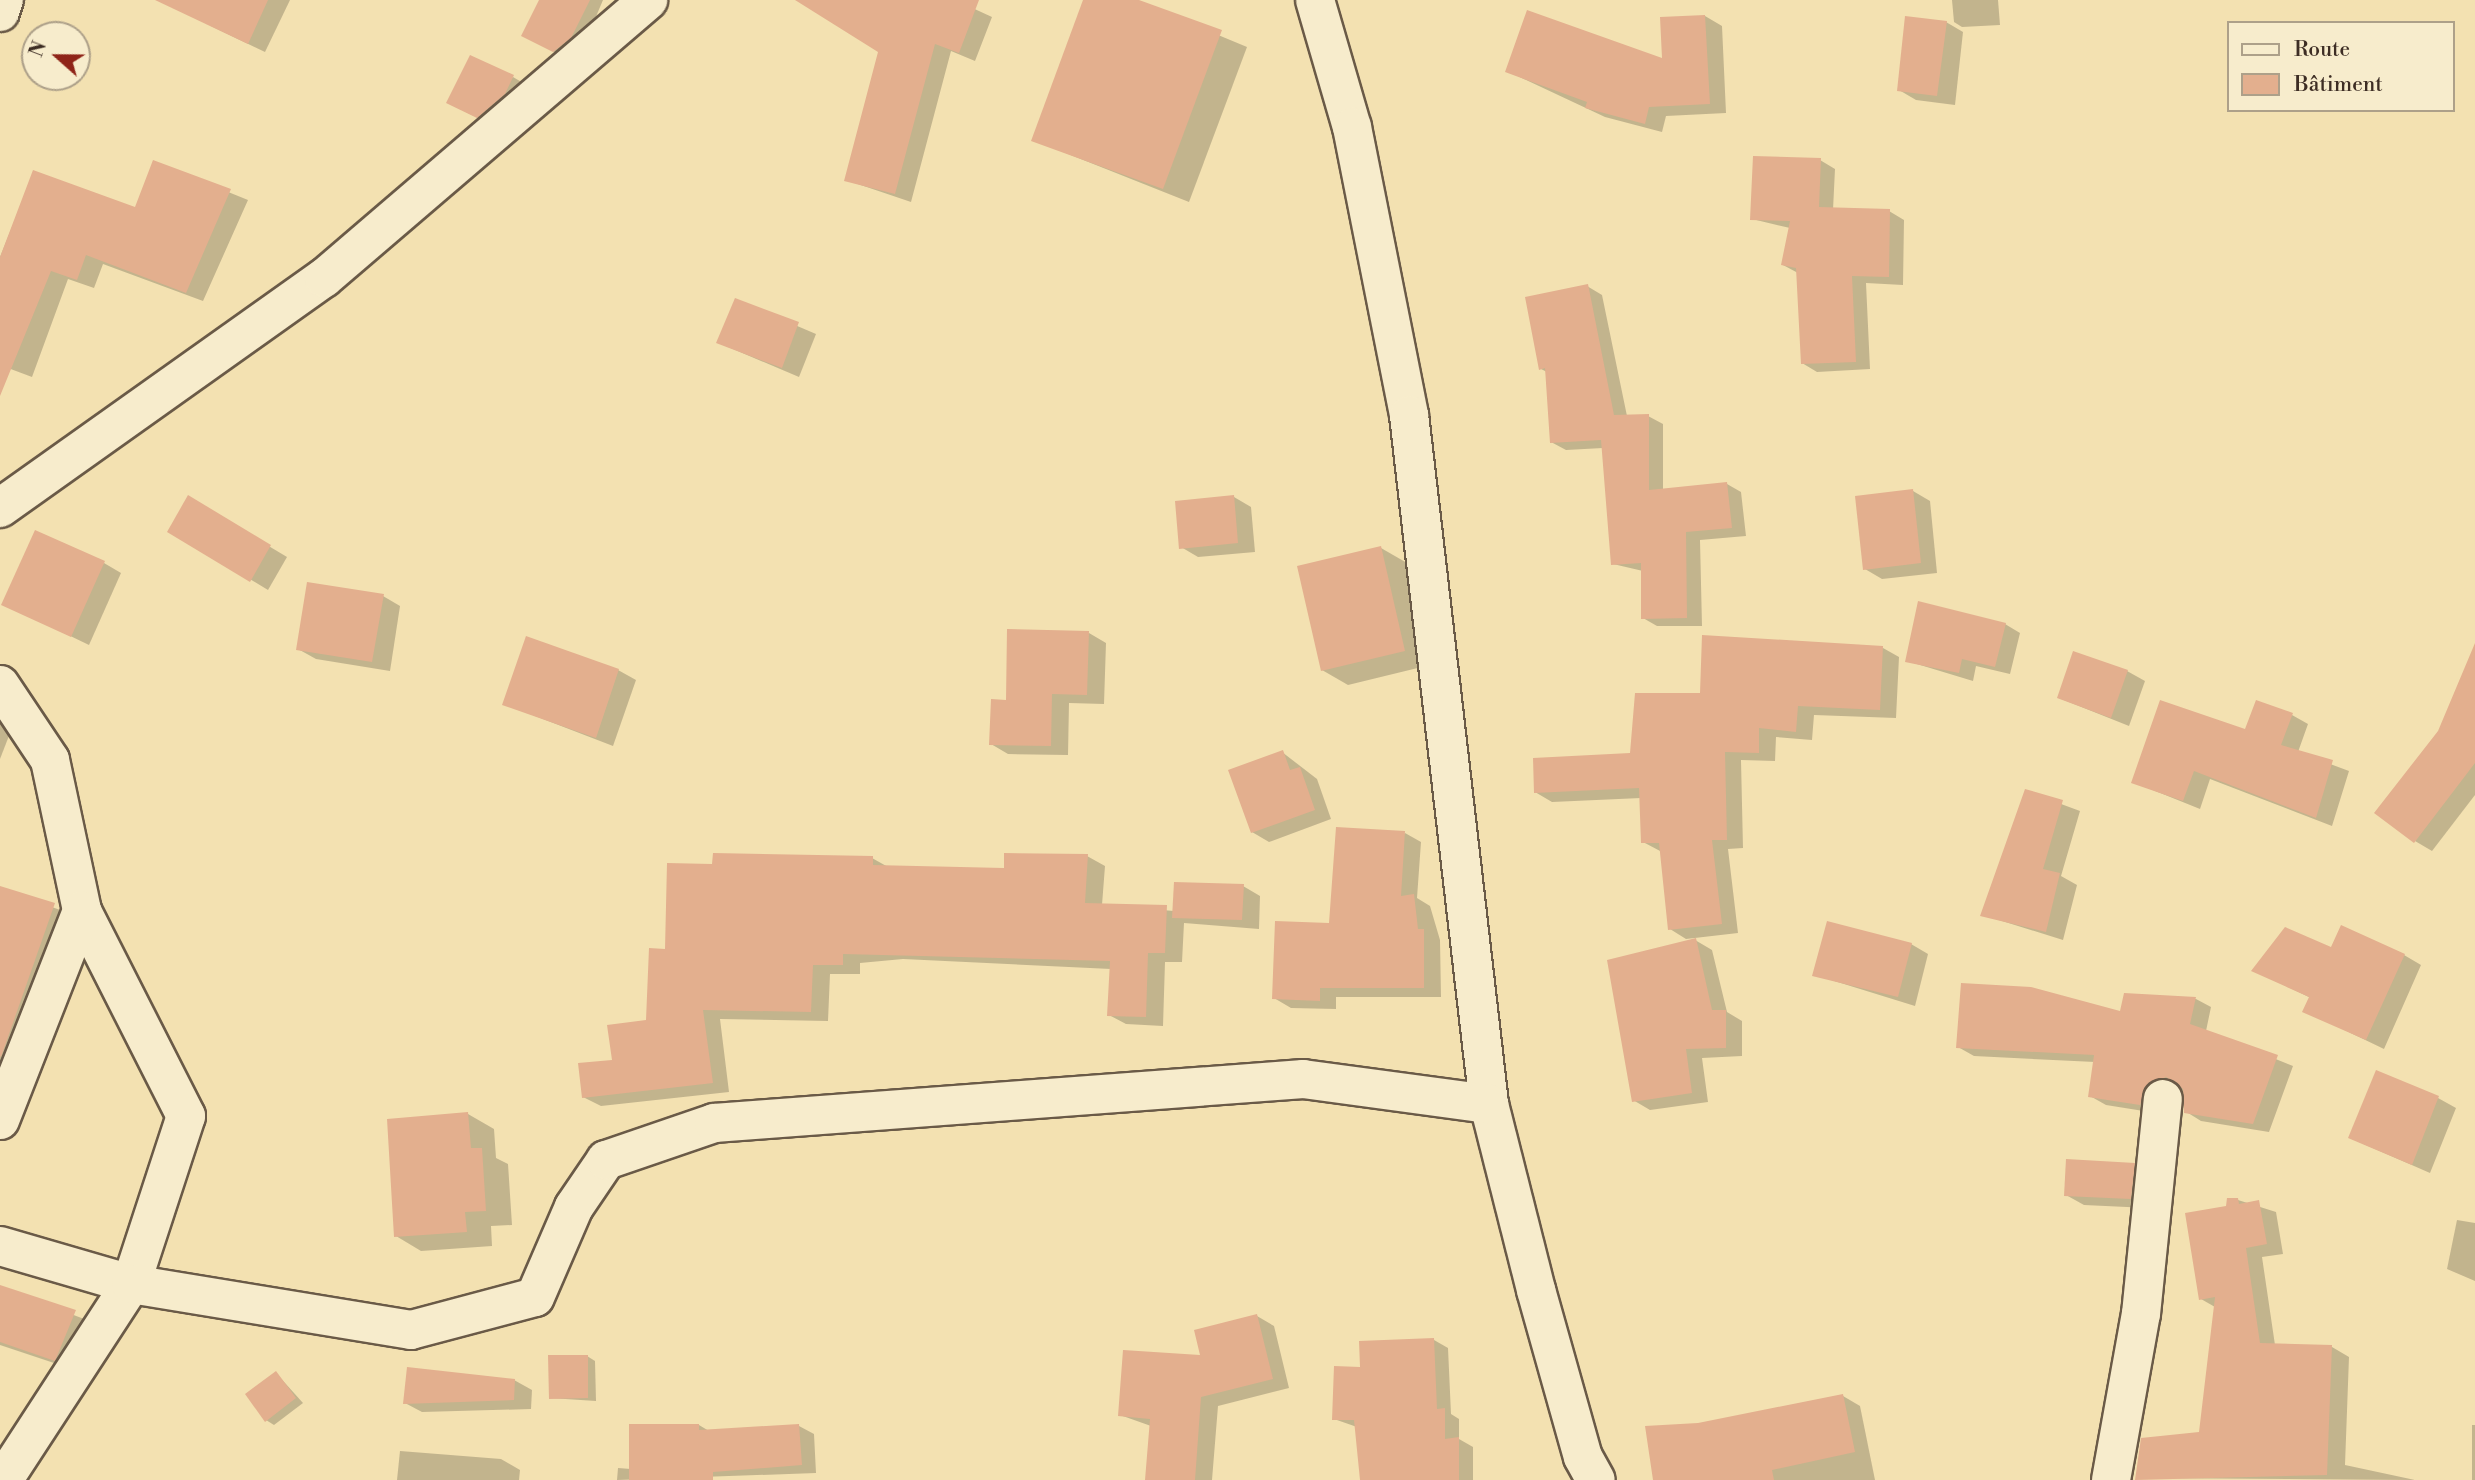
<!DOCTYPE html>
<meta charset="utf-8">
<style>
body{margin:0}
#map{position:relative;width:2475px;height:1480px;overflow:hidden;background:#f3e1b1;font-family:"Libre Bodoni",serif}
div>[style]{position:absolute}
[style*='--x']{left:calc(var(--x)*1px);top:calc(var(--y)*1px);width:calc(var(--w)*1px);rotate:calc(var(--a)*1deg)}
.shadow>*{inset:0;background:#0003}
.building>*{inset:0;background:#e3af8e}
.roads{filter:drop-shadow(2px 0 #6a5a47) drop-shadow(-2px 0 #6a5a47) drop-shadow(0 2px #6a5a47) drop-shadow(0 -2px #6a5a47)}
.street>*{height:38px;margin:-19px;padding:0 19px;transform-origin:19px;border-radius:19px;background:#f7eccc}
span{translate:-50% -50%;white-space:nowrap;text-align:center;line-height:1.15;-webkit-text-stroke:7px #f7eccc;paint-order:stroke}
.legend{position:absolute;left:2227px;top:21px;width:228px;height:91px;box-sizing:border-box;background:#f7eccc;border:2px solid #ada089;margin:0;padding:9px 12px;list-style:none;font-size:21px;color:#3d2d24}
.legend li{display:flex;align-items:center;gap:14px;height:35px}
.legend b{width:35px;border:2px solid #ada089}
.north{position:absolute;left:21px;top:21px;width:70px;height:70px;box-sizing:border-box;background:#f7eccc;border:2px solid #ada089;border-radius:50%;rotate:291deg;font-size:19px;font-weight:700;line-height:28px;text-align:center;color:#3d2d24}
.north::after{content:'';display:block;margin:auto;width:24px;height:32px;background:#8f2418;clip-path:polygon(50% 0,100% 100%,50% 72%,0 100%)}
</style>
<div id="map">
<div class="shadow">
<i style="clip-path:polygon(202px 0,290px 0,265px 52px,211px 26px)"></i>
<i style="clip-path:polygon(541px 0,603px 0,584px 45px,568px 59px,537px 43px)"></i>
<i style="clip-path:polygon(799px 0,955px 0,992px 17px,975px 61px,951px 51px,911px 202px,846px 180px,880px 51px)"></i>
<i style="clip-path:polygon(1085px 0,1134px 0,1247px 47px,1189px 202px,1033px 140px)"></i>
<i style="clip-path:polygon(1952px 0,1998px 0,2000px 25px,1962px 27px,1954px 22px)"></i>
<i style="clip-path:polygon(1705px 16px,1722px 26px,1726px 113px,1666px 116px,1662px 132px,1605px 117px,1507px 71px,1664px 60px)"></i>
<i style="clip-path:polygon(1946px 22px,1963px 32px,1955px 105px,1916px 100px,1899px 90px)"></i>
<i style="clip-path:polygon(513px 77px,530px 87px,495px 126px,466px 112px)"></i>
<i style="clip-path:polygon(1820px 160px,1835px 169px,1833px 210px,1889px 211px,1904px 220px,1903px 285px,1866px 283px,1870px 369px,1817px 372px,1802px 363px,1798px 273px,1783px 265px,1790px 228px,1752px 219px)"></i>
<i style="clip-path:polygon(154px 162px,248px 200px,203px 301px,103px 264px,94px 288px,68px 279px,32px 377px,0 365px,0 257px,34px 172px,136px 209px)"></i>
<i style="clip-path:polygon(1587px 286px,1602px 295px,1627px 416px,1648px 416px,1663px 424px,1663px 490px,1727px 484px,1741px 492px,1746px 536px,1700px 540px,1702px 626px,1657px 626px,1643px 618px,1643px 571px,1613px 564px,1603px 448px,1566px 450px,1551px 442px,1547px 372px,1541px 369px)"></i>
<i style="clip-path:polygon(736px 300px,816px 334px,799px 377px,719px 343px)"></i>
<i style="clip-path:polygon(1913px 491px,1930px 501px,1937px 573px,1882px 579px,1865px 569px)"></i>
<i style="clip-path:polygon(1234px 497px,1251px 507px,1255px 552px,1198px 557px,1181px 547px)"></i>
<i style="clip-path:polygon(189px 498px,287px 557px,268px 590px,170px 531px)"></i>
<i style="clip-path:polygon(1381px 548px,1407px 563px,1430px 665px,1348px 685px,1322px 670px)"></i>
<i style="clip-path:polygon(104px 563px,121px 573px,89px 645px,4px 604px)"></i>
<i style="clip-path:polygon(383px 596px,400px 606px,390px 671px,316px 659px,298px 649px)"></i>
<i style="clip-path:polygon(2005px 624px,2020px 633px,2010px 674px,1976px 666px,1973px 681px,1907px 661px)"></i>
<i style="clip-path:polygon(1089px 633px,1106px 643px,1104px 704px,1069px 703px,1068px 755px,1008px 754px,991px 744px,1007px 702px)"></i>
<i style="clip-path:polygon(1883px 648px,1899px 657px,1896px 718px,1814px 715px,1812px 740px,1776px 737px,1775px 761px,1741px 760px,1743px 848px,1728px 849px,1738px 933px,1686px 939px,1670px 929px,1662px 852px,1643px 842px,1641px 798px,1552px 802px,1535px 792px,1631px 754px,1702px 695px)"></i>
<i style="clip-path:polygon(618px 670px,636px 680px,613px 746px,504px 704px)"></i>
<i style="clip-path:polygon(2127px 671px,2145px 681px,2129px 726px,2059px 698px)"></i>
<i style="clip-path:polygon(2475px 677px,2475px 795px,2432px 851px,2415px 841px,2439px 732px)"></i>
<i style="clip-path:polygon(0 708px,12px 728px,0 759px)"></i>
<i style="clip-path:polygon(2292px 715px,2308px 724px,2298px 752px,2349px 771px,2332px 826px,2210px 779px,2200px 809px,2133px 782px)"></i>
<i style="clip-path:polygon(1282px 752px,1317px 779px,1331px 819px,1269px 842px,1252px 832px)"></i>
<i style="clip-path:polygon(2026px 791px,2080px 811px,2061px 876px,2077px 885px,2063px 940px,1983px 915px)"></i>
<i style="clip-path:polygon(1405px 833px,1421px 842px,1417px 898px,1430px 906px,1440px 940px,1441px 997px,1336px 997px,1336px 1009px,1291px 1008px,1274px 998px)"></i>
<i style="clip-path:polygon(1087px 856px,1105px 866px,1102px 905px,1174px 911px,1243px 886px,1260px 896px,1259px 929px,1184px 923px,1182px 962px,1165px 962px,1163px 1026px,1126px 1024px,1109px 1015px,1111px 969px,903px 959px,860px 963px,860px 974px,830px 974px,828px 1021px,720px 1019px,729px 1092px,601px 1106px,583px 1097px,647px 1021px,667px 951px,714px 866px,872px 858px,888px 867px,1005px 870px)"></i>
<i style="clip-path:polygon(0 888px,71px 914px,0 1109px)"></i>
<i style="clip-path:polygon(1695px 940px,1712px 950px,1727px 1012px,1742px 1021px,1742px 1056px,1702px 1058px,1708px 1102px,1650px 1110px,1633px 1100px)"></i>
<i style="clip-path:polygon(1911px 944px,1928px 954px,1915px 1006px,1815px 975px)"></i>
<i style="clip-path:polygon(2332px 950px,2404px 955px,2421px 965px,2384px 1049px,2305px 1011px,2311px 998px,2253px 970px)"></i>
<i style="clip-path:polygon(2126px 995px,2196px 999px,2211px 1007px,2206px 1031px,2293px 1066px,2269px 1132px,2201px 1121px,2185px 1111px,2181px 1086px,2161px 1094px,2156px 1113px,2106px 1105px,2090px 1096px,2095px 1062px,1974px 1056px,1958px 1047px,2121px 1013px)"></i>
<i style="clip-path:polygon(2438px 1098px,2456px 1108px,2430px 1173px,2350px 1138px)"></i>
<i style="clip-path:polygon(468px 1114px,494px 1129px,496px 1158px,508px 1164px,512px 1225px,491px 1226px,492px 1246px,421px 1251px,396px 1236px)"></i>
<i style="clip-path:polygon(2134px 1164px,2151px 1174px,2148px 1208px,2084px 1205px,2066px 1195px)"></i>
<i style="clip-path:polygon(2238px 1200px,2276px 1212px,2283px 1254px,2262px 1257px,2275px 1345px,2332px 1347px,2349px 1357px,2345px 1465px,2415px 1480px,2137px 1478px,2200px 1433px,2215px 1307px,2201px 1299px,2228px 1208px)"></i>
<i style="clip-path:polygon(2457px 1220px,2475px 1223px,2475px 1281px,2447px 1269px)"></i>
<i style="clip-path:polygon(0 1287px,92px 1322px,72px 1369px,0 1345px)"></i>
<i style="clip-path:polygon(1257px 1316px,1274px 1326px,1289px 1388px,1218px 1406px,1212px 1480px,1146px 1480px,1151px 1426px,1120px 1415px)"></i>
<i style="clip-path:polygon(1434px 1340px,1448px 1348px,1451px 1414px,1459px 1419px,1459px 1439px,1473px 1447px,1473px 1480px,1361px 1480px,1357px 1427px,1334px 1419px,1362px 1369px)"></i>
<i style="clip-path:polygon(587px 1356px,595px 1361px,596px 1401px,550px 1398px)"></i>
<i style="clip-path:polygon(276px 1373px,303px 1403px,274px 1425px,266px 1420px)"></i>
<i style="clip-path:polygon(514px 1380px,532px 1390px,531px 1409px,422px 1412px,405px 1403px)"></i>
<i style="clip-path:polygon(1843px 1396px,1860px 1406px,1875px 1480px,1655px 1480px,1699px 1425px)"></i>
<i style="clip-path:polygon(699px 1425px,709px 1431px,799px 1426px,814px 1434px,816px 1473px,617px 1480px,618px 1468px,631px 1469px)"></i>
<i style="clip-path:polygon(2472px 1425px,2475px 1425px,2475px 1480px,2472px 1480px)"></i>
<i style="clip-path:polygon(400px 1451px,501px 1459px,520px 1470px,519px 1480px,397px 1480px)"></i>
</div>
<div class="building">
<i style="clip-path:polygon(155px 0,268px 0,248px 44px)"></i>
<i style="clip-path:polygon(539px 0,590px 0,571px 38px,553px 52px,521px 36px)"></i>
<i style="clip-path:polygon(795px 0,979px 0,959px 53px,935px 44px,895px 194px,844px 181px,878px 52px)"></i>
<i style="clip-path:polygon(1083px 0,1139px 0,1222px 30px,1163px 189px,1031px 141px)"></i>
<i style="clip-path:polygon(1527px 10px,1662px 58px,1660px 17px,1705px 15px,1710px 104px,1649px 107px,1645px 124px,1585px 108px,1587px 102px,1505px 72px)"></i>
<i style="clip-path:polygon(1905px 16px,1947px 21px,1937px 96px,1897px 91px)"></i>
<i style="clip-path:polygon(470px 55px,514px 75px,505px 94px,477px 118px,446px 103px)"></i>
<i style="clip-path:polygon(1753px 156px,1821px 158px,1819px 207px,1890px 209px,1889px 277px,1852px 276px,1856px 362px,1801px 364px,1796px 268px,1781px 265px,1790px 221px,1750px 220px)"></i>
<i style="clip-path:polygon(153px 160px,231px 189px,186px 293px,86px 255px,77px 280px,51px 271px,0 396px,0 257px,33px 170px,135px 207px)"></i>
<i style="clip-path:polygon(1588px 284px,1614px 415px,1649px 414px,1649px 490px,1727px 482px,1732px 528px,1686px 532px,1687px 618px,1641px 619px,1641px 563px,1611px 565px,1601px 440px,1550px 443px,1545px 368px,1539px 370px,1525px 297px)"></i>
<i style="clip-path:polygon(735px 298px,799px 322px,782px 368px,716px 343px)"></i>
<i style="clip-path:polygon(1913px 489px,1921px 563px,1863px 570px,1855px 496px)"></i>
<i style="clip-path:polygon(188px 495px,271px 545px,250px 582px,167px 532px)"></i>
<i style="clip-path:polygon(1234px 495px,1238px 543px,1179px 549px,1175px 501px)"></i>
<i style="clip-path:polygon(35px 530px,105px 561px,71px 637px,1px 605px)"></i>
<i style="clip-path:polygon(1381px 546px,1405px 651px,1321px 671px,1297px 566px)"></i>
<i style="clip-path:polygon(307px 582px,384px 594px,372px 662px,296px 650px)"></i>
<i style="clip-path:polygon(1918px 601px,2006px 623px,1995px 667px,1962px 659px,1959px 673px,1905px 662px)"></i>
<i style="clip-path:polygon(1007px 629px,1089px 631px,1087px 695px,1052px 694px,1051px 746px,989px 745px,991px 699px,1006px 700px)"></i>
<i style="clip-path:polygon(1702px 635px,1883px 646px,1880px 710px,1798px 706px,1796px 732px,1759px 728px,1759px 753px,1725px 752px,1727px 840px,1712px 840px,1722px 924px,1668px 930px,1659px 843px,1641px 843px,1639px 788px,1534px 793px,1533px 758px,1630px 753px,1635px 693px,1700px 693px)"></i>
<i style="clip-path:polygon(526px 636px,619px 669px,596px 738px,502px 705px)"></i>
<i style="clip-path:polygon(2475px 643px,2475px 763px,2414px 843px,2374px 813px,2438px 731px)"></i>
<i style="clip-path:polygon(2073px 651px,2128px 670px,2111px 718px,2057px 698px)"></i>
<i style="clip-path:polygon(2160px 700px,2245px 729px,2256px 700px,2293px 713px,2281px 745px,2333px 760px,2316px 818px,2194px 771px,2183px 801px,2131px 783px)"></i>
<i style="clip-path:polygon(1283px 750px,1290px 770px,1300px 767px,1315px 810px,1251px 833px,1228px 770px)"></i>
<i style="clip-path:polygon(2025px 789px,2063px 800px,2043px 869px,2060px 873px,2046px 932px,1980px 916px)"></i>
<i style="clip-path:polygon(1336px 827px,1405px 831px,1401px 896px,1414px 894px,1418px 929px,1424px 929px,1424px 988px,1320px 988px,1320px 1001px,1272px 999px,1275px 921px,1329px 923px)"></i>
<i style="clip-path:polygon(713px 853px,873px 856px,873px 865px,1004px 868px,1004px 853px,1088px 854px,1085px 903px,1167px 905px,1165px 953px,1148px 953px,1146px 1017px,1107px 1016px,1110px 961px,843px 954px,843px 965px,813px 965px,811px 1012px,703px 1010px,713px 1083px,582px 1098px,578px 1063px,612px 1060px,607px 1025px,646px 1020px,649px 948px,665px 949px,667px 863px,712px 864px)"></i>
<i style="clip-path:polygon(1174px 882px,1244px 884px,1242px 920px,1172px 918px)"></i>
<i style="clip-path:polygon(0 886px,55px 903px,1px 1057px,0 1056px)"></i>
<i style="clip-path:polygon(1827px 921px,1912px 943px,1898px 997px,1812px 976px)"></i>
<i style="clip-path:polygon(2341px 925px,2405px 954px,2366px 1040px,2302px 1012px,2309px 997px,2251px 971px,2285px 927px,2331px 947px)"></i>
<i style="clip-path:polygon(1696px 938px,1712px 1010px,1726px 1010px,1726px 1048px,1686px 1049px,1692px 1093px,1632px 1102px,1607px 960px)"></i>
<i style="clip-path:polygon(1961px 983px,2031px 987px,2120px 1011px,2124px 993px,2196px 997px,2190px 1024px,2278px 1055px,2253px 1124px,2184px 1113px,2183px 1089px,2166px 1077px,2146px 1086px,2140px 1105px,2088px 1097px,2094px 1055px,1956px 1048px)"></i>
<i style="clip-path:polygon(2376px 1070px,2439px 1096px,2412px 1165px,2348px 1138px)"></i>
<i style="clip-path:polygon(468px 1112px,471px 1148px,482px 1148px,486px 1211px,465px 1212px,467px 1232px,394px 1237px,387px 1119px)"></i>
<i style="clip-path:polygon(2066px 1159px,2135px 1163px,2131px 1199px,2064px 1196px)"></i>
<i style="clip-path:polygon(2227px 1198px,2238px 1198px,2239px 1204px,2259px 1200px,2267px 1244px,2246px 1248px,2260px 1343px,2332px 1345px,2327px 1475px,2135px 1480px,2141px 1438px,2199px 1432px,2215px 1297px,2199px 1300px,2185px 1213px,2226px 1206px)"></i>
<i style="clip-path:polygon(0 1285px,76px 1310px,55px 1361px,0 1342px)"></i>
<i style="clip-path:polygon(1257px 1314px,1273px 1379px,1201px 1397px,1195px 1480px,1145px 1480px,1150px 1419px,1118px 1416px,1123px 1350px,1200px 1355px,1194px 1330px)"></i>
<i style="clip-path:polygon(1434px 1338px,1437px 1409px,1445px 1408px,1445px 1439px,1459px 1437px,1459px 1480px,1360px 1480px,1354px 1420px,1332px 1420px,1334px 1366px,1360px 1367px,1359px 1341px)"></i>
<i style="clip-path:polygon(548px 1355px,588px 1355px,588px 1398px,549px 1399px)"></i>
<i style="clip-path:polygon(407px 1367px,515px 1379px,514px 1400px,403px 1404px)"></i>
<i style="clip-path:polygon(276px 1371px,296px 1398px,265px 1422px,245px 1394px)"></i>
<i style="clip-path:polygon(1843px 1394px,1855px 1452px,1772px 1470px,1774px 1480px,1653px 1480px,1645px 1426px,1698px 1423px)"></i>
<i style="clip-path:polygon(629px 1424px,699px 1424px,699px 1430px,799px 1424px,802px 1465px,713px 1472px,713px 1480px,629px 1480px)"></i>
</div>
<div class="roads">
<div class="street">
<i style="--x:1315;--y:0;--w:132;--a:73.8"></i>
<i style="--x:1352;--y:127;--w:294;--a:78.8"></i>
<i style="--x:1409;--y:415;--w:694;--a:83.38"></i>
<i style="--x:1489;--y:1104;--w:192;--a:75.8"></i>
<i style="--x:1536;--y:1290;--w:173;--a:74.3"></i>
<i style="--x:1583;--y:1457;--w:26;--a:61"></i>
<i style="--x:0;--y:12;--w:13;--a:-72"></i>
<i style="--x:0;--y:508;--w:397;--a:-35.4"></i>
<i style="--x:324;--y:278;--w:427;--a:-40.6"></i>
<i style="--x:0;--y:685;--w:90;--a:56.3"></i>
<i style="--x:50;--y:760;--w:154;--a:78"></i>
<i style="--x:82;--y:911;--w:230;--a:63.1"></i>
<i style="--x:186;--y:1116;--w:177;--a:108.1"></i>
<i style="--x:131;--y:1284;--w:234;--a:123.1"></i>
<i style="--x:0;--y:1120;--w:225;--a:-68.6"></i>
<i style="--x:0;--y:1246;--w:136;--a:16.2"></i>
<i style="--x:131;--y:1284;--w:284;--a:9.3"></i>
<i style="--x:411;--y:1330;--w:128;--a:-14.9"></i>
<i style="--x:535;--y:1297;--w:98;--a:-66.6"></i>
<i style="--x:574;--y:1207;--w:57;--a:-55.8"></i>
<i style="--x:606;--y:1160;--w:114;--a:-18.9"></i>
<i style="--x:714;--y:1123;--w:591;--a:-4.27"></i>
<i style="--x:1303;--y:1079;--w:188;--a:7.7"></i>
<i style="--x:2111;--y:1480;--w:169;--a:-79.8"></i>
<i style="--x:2141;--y:1314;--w:216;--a:-84.2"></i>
</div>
</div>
<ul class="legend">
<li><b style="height:9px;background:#f7eccc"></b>Route</li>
<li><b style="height:19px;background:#e3af8e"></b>Bâtiment</li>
</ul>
<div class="north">N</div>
</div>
